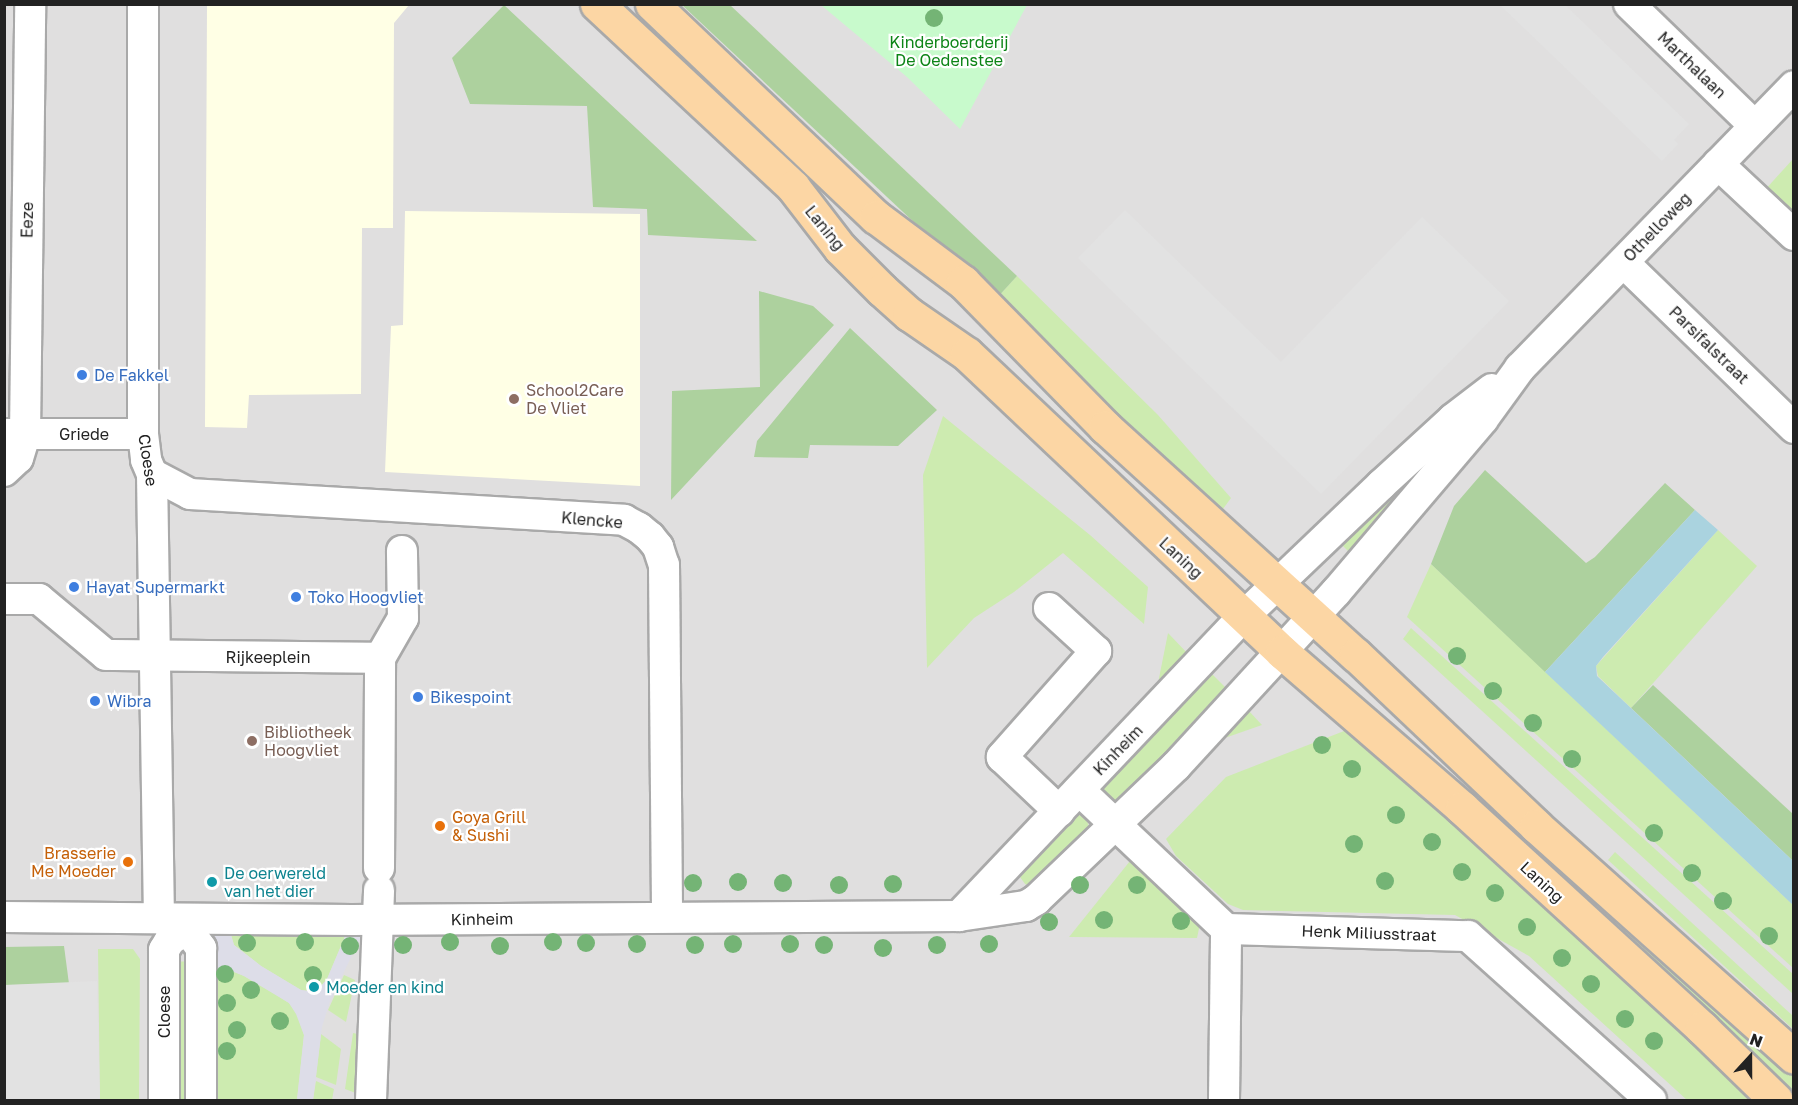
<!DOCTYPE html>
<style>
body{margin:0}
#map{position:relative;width:1798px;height:1105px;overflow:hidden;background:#f2efe9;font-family:"Golos Text",sans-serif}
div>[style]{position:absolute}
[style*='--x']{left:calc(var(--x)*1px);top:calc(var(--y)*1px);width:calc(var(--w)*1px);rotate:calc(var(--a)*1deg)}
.residential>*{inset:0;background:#e0dfdf}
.education>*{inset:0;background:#ffffe5}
.grass>*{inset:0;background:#cdebb0}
.forest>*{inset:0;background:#add19e}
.park>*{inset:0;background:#c8facc}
.parking>*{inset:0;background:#e2e2e2}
.plaza>*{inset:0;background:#dddde8}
.water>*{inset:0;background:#aad3df}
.roads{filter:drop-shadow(2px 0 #a9a9a9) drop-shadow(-2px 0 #a9a9a9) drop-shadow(0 2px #a9a9a9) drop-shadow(0 -2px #a9a9a9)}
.minor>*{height:30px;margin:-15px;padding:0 15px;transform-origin:15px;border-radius:15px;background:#fff}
.major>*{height:33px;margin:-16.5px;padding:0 16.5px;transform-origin:16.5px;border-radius:16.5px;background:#fcd6a4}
.trees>*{width:18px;height:18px;margin:-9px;border-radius:50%;background:#74b475}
.dots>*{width:16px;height:16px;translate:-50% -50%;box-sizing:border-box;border:3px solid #fff;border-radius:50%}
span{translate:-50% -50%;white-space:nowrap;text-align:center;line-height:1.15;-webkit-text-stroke:4.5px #fff;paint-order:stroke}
.park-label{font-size:16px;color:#0c8416}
.street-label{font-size:16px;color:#222}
.shop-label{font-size:16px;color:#366cbe}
.left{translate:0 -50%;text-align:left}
.education-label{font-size:16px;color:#785e54}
.food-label{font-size:16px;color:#c56008}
.right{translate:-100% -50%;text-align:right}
.culture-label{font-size:16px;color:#0d838f}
.frame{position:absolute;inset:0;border:6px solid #222;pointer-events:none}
.north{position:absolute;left:1720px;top:1027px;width:60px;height:60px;-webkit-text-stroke:4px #fff;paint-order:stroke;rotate:21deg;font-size:16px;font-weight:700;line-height:24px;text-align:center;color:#222}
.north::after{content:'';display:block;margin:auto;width:21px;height:27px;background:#222;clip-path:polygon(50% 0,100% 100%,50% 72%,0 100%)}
</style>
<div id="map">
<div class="residential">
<i style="clip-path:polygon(5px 5px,1793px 5px,1793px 1100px,5px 1100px)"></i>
</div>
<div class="education">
<i style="clip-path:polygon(207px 5px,409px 5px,394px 23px,393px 228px,362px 228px,361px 394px,249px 395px,247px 428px,205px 427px)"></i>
<i style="clip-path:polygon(405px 211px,640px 214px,640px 486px,385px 472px,391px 326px,403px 325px)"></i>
</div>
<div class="grass">
<i style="clip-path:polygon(1793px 159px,1793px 219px,1764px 191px)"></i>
<i style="clip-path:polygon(1017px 276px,1158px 415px,1231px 498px,1220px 513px,996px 299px)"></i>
<i style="clip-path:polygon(943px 416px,1090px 535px,1148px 587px,1144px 624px,1063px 553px,1014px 592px,974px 618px,927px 668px,923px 475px)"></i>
<i style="clip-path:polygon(1468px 418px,1356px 559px,1338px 541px)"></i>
<i style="clip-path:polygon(1718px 530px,1757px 566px,1631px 708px,1598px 676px,1596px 666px)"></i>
<i style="clip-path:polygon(1431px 564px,1793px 905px,1793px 968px,1407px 617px)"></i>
<i style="clip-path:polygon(1411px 628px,1793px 974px,1793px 994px,1403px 639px)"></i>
<i style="clip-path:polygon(1168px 633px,1190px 656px,1156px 693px)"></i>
<i style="clip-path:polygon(1210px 672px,1228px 690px,1123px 799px,1113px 804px,1100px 795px,1101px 787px)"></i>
<i style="clip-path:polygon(1356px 691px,1590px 904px,1649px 939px,1793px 1071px,1793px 1097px,1350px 697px)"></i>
<i style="clip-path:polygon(1248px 710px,1262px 725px,1219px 740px)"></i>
<i style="clip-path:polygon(1357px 726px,1754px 1100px,1687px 1100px,1529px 956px,1455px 915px,1243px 910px,1228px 904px,1176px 856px,1166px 839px,1226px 777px)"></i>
<i style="clip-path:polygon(1079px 815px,1086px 818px,1091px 832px,1032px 887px,1025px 884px,1020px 877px,1020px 869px,1073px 817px)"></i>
<i style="clip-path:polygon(1615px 852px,1793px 1016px,1793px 1029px,1608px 860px)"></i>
<i style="clip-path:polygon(1130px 861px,1200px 924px,1197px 938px,1069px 937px)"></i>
<i style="clip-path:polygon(226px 918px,352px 920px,327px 979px,316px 992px,301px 990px,261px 966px,234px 945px)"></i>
<i style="clip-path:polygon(98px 949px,133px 949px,140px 959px,139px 1100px,100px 1100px)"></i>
<i style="clip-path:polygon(193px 961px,193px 1100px,172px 1100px,172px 962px)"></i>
<i style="clip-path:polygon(219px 969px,227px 969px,244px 976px,275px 994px,289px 1003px,297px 1014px,304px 1035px,297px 1100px,212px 1100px,212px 972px)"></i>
<i style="clip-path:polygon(344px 975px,355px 980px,346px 1022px,328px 1010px)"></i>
<i style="clip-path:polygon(353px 1033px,366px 1036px,361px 1095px,345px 1089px)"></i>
<i style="clip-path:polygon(321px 1034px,341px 1049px,336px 1085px,316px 1077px)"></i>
<i style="clip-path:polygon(316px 1081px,334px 1089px,332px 1100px,313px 1100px)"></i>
</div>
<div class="forest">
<i style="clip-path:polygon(504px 5px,622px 115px,757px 241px,648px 235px,647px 209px,593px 207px,587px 106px,470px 104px,452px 58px)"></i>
<i style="clip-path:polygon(682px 5px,730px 5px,1017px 276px,996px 299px)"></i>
<i style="clip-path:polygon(759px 291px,813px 306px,834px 325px,671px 500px,672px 391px,760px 387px)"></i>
<i style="clip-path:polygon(850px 328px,937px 410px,898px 446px,810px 445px,808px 458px,754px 457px,757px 441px)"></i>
<i style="clip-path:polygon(1485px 470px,1586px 563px,1595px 557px,1665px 483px,1695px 510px,1545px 672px,1431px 564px,1454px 506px)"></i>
<i style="clip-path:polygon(1653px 685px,1793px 814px,1793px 861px,1631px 708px)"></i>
<i style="clip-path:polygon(64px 946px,69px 984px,5px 985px,4px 947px)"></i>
</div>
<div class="park">
<i style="clip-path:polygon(821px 5px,1027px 5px,960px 129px,907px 77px)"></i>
</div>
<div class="parking">
<i style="clip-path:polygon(1500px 5px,1565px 5px,1689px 124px,1674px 140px,1678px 144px,1662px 161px)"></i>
<i style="clip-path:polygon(1125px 210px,1281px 362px,1422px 217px,1509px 301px,1321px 494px,1078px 258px)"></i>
<i style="clip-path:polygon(97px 981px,100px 1100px,5px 1100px,5px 985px)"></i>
</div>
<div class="plaza">
<i style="clip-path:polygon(204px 917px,226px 918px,234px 945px,261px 966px,301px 990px,316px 992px,327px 979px,352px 920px,369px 920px,330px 1001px,322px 1027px,313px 1100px,297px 1100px,304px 1035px,296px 1014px,289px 1003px,244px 976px,227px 969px,212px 972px)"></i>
</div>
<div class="water">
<i style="clip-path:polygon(1695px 510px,1718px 530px,1603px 657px,1596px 666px,1597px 676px,1793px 861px,1793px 905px,1545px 672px)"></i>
</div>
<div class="roads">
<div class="minor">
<i style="--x:143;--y:4;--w:430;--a:90"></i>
<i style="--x:143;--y:434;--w:26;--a:83"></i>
<i style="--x:146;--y:460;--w:15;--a:67"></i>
<i style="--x:152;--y:474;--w:442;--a:89.1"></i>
<i style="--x:1629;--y:4;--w:175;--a:44.1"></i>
<i style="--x:1718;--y:164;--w:104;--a:43.1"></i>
<i style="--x:1624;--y:263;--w:237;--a:44.1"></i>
<i style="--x:4;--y:434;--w:139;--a:0"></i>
<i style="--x:4;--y:471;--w:19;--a:-43"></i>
<i style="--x:18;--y:458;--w:24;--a:-73"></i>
<i style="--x:25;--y:435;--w:431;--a:-89.3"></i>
<i style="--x:152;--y:474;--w:43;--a:27.8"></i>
<i style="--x:190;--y:494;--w:435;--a:3.4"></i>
<i style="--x:624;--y:520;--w:17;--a:28"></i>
<i style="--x:639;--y:528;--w:14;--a:39"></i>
<i style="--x:650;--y:537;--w:13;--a:51"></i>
<i style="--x:658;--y:547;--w:19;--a:72"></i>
<i style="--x:664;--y:565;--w:352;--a:89.5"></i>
<i style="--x:4;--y:599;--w:35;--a:0"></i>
<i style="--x:39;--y:599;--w:87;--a:39.9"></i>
<i style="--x:106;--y:655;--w:274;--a:0.6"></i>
<i style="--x:1049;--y:608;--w:64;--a:42.5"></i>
<i style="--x:1096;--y:651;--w:142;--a:131.6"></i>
<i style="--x:1002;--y:757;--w:79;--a:43.5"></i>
<i style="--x:1079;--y:790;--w:202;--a:43.4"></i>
<i style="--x:1226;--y:929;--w:242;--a:1.7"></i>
<i style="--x:1468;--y:936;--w:246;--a:41.9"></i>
<i style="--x:379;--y:868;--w:210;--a:-89.7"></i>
<i style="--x:380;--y:658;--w:46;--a:-60.1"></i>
<i style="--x:403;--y:618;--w:67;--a:-90.9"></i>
<i style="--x:959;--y:916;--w:414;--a:-46.5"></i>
<i style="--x:1244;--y:616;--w:190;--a:-43.7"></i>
<i style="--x:1381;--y:485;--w:98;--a:-42.5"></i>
<i style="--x:1453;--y:419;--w:49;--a:-37.6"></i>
<i style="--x:4;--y:917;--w:348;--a:0.5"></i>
<i style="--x:352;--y:920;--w:607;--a:-0.38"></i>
<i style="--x:959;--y:916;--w:68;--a:-8.5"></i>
<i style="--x:1026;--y:906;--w:12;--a:-31"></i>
<i style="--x:1036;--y:900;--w:194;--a:-43.7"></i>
<i style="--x:1176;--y:766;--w:236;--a:-47.4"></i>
<i style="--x:1336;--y:592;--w:227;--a:-49.6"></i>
<i style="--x:1483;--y:419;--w:63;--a:-54"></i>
<i style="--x:1520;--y:368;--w:393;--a:-45.8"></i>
<i style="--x:183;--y:932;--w:11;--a:27"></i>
<i style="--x:193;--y:937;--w:14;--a:54"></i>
<i style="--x:201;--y:948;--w:152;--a:90"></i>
<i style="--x:164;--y:1100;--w:150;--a:-90"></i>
<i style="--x:164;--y:950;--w:12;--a:-59"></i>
<i style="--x:170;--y:940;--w:15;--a:-32"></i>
<i style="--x:371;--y:1100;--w:210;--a:-87.8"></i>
<i style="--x:1224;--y:1100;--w:171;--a:-89.3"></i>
</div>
<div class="major">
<i style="--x:597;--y:4;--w:268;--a:43"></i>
<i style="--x:793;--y:187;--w:77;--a:52.4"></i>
<i style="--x:840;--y:248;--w:59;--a:45"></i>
<i style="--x:882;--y:290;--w:36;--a:42"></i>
<i style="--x:909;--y:314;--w:70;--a:34.6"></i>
<i style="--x:967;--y:354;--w:434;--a:43.4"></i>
<i style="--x:1282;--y:652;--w:238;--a:40.9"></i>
<i style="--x:1462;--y:808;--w:326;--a:42.5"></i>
<i style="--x:1702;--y:1028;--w:103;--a:44.2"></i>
<i style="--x:652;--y:4;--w:309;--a:43.6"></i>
<i style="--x:876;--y:217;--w:109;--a:36.8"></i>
<i style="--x:963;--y:282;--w:203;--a:45.6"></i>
<i style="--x:1105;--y:427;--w:339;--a:42.3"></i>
<i style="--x:1356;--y:655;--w:248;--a:43.5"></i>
<i style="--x:1536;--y:826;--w:346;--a:41.8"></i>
</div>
</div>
<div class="trees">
<i style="left:934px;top:18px"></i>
<i style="left:1457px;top:656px"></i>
<i style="left:1493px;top:691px"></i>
<i style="left:1533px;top:723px"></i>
<i style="left:1322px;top:745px"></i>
<i style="left:1572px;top:759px"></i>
<i style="left:1352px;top:769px"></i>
<i style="left:1396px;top:815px"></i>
<i style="left:1654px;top:833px"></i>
<i style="left:1432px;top:842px"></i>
<i style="left:1354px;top:844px"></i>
<i style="left:1462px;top:872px"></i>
<i style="left:1692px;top:873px"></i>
<i style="left:1385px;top:881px"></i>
<i style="left:738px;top:882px"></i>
<i style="left:693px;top:883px"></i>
<i style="left:783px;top:883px"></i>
<i style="left:893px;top:884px"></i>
<i style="left:839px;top:885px"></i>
<i style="left:1080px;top:885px"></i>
<i style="left:1137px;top:885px"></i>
<i style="left:1495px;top:893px"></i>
<i style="left:1723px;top:901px"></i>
<i style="left:1104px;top:920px"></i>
<i style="left:1181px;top:921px"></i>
<i style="left:1049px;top:922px"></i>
<i style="left:1527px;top:927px"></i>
<i style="left:1769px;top:936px"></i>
<i style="left:305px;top:942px"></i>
<i style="left:450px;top:942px"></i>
<i style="left:553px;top:942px"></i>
<i style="left:247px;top:943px"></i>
<i style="left:586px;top:943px"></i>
<i style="left:637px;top:944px"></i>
<i style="left:733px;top:944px"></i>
<i style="left:790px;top:944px"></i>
<i style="left:989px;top:944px"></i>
<i style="left:403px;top:945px"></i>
<i style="left:695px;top:945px"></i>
<i style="left:824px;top:945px"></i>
<i style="left:937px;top:945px"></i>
<i style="left:350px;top:946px"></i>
<i style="left:500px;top:946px"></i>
<i style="left:883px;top:948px"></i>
<i style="left:1562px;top:958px"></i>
<i style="left:225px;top:974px"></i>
<i style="left:313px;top:975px"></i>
<i style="left:1591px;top:984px"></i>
<i style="left:251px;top:990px"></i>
<i style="left:227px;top:1003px"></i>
<i style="left:1625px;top:1019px"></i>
<i style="left:280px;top:1021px"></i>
<i style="left:237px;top:1030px"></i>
<i style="left:1654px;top:1041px"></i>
<i style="left:227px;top:1051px"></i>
</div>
<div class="dots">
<i style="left:82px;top:375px;background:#3f7fe0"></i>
<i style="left:514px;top:399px;background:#8d6e63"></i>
<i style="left:74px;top:587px;background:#3f7fe0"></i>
<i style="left:296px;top:597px;background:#3f7fe0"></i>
<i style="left:418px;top:697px;background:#3f7fe0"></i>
<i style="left:95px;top:701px;background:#3f7fe0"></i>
<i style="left:252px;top:741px;background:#8d6e63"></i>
<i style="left:440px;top:826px;background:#e8710a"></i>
<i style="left:128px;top:862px;background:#e8710a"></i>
<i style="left:212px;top:882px;background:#0f9aa8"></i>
<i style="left:314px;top:987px;background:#0f9aa8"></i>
</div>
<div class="park-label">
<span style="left:949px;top:51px">Kinderboerderij<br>De Oedenstee</span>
</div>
<div class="street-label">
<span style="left:1692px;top:65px;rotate:44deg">Marthalaan</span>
<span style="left:27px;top:220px;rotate:-89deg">Eeze</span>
<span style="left:1657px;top:227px;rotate:-46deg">Othelloweg</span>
<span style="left:825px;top:228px;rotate:51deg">Laning</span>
<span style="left:1709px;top:345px;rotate:44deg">Parsifalstraat</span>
<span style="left:84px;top:434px">Griede</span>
<span style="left:148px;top:460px;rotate:81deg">Cloese</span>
<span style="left:592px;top:520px;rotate:5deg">Klencke</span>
<span style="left:1181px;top:558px;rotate:43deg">Laning</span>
<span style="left:268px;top:657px">Rijkeeplein</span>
<span style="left:1118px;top:750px;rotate:-46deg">Kinheim</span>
<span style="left:1542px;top:882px;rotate:43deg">Laning</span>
<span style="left:482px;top:919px;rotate:-1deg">Kinheim</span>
<span style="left:1369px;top:933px;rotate:2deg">Henk Miliusstraat</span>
<span style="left:164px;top:1012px;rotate:-90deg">Cloese</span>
</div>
<div class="shop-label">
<span class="left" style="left:94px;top:375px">De Fakkel</span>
<span class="left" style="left:86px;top:587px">Hayat Supermarkt</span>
<span class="left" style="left:308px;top:597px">Toko Hoogvliet</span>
<span class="left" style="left:430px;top:697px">Bikespoint</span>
<span class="left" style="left:107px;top:701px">Wibra</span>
</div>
<div class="education-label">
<span class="left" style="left:526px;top:399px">School2Care<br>De Vliet</span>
<span class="left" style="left:264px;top:741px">Bibliotheek<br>Hoogvliet</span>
</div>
<div class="food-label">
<span class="left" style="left:452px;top:826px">Goya Grill<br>&amp; Sushi</span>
<span class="right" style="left:116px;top:862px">Brasserie<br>Me Moeder</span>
</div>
<div class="culture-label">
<span class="left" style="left:224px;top:882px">De oerwereld<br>van het dier</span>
<span class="left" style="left:326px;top:987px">Moeder en kind</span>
</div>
<div class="frame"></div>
<div class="north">N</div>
</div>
